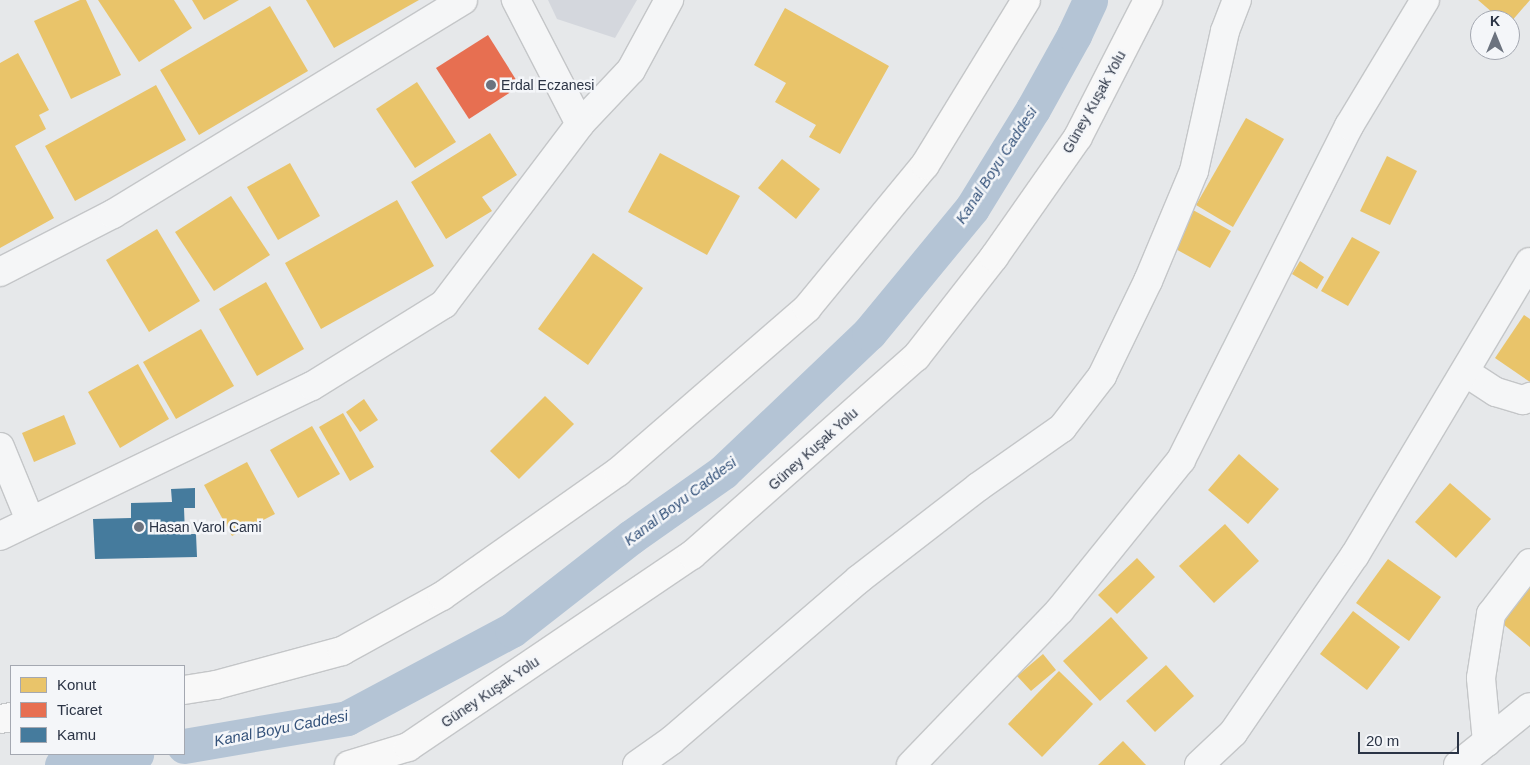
<!DOCTYPE html>
<meta charset="utf-8">
<style>
body{margin:0}
#map{position:relative;width:1530px;height:765px;overflow:hidden;background:#e6e8ea;font-family:Arial,sans-serif}
div>[style]{position:absolute}
[style*='--x']{left:calc(var(--x)*1px);top:calc(var(--y)*1px);width:calc(var(--w)*1px);rotate:calc(var(--a)*1deg)}
.built>*{inset:0;background:#d4d7dd}
.homes>*{inset:0;background:#e9c46a}
.shops>*{inset:0;background:#e76f51}
.public>*{inset:0;background:#457b9d}
.canal>*{height:35px;margin:-17.5px;padding:0 17.5px;transform-origin:17.5px;border-radius:17.5px;background:#b4c4d5}
.roads{filter:drop-shadow(1px 0 #c4c6c8) drop-shadow(-1px 0 #c4c6c8) drop-shadow(0 1px #c4c6c8) drop-shadow(0 -1px #c4c6c8)}
.street>*{height:28px;margin:-14px;padding:0 14px;transform-origin:14px;border-radius:14px;background:#f5f6f7}
.secondary>*{height:28px;margin:-14px;padding:0 14px;transform-origin:14px;border-radius:14px;background:#f8f8f8}
.dots>*{width:14px;height:14px;translate:-50% -50%;box-sizing:border-box;border:2px solid #f4f6f9;border-radius:50%}
span{translate:-50% -50%;white-space:nowrap;text-align:center;line-height:1.15;-webkit-text-stroke:5px #f4f6f9;paint-order:stroke}
.poi-label{font-size:14px;color:#2b3445}
.left{translate:0 -50%;text-align:left}
.street-label{font-size:14px;color:#2b3445}
.water-label{font-size:15px;color:#34527a;font-style:italic}
.legend{position:absolute;left:10px;top:665px;width:175px;height:90px;box-sizing:border-box;background:#f4f6f9;border:1px solid #a4a8b1;margin:0;padding:6px 9px;list-style:none;font-size:15px;color:#2b3445}
.legend li{display:flex;align-items:center;gap:10px;height:25px}
.legend b{width:25px;border:1px solid #a4a8b1}
.north{position:absolute;left:1470px;top:10px;width:50px;height:50px;box-sizing:border-box;background:#f4f6f9;border:1px solid #a4a8b1;border-radius:50%;rotate:0deg;font-size:14px;font-weight:700;line-height:20px;text-align:center;color:#2b3445}
.north::after{content:'';display:block;margin:auto;width:18px;height:22px;background:#6c737f;clip-path:polygon(50% 0,100% 100%,50% 72%,0 100%)}
.scale{position:absolute;left:1358px;top:732px;width:101px;height:22px;box-sizing:border-box;border:2px solid #2b3445;border-top:0;padding-left:6px;font-size:15px;line-height:18px;white-space:nowrap;color:#2b3445;-webkit-text-stroke:4px #f4f6f9;paint-order:stroke}
</style>
<div id="map">
<div class="built">
<i style="clip-path:polygon(548px 0,637px 0,615px 38px,557px 19px)"></i>
</div>
<div class="homes">
<i style="clip-path:polygon(80px 0,86px 0,121px 75px,71px 99px,34px 21px)"></i>
<i style="clip-path:polygon(98px 0,174px 0,192px 28px,139px 62px)"></i>
<i style="clip-path:polygon(192px 0,239px 0,204px 20px)"></i>
<i style="clip-path:polygon(306px 0,419px 0,334px 48px)"></i>
<i style="clip-path:polygon(1478px 0,1530px 0,1510px 23px,1510px 20px,1501px 20px)"></i>
<i style="clip-path:polygon(270px 6px,308px 71px,199px 135px,160px 70px)"></i>
<i style="clip-path:polygon(785px 8px,889px 66px,840px 154px,809px 137px,816px 125px,775px 102px,786px 83px,754px 65px)"></i>
<i style="clip-path:polygon(18px 53px,49px 110px,39px 115px,46px 129px,15px 146px,54px 218px,0 248px,0 63px)"></i>
<i style="clip-path:polygon(417px 82px,456px 142px,415px 168px,376px 109px)"></i>
<i style="clip-path:polygon(156px 85px,186px 140px,75px 201px,45px 146px)"></i>
<i style="clip-path:polygon(1246px 118px,1284px 139px,1233px 227px,1196px 205px)"></i>
<i style="clip-path:polygon(490px 133px,517px 175px,482px 197px,492px 211px,446px 239px,411px 182px)"></i>
<i style="clip-path:polygon(660px 153px,740px 196px,707px 255px,628px 212px)"></i>
<i style="clip-path:polygon(1387px 156px,1417px 171px,1390px 225px,1360px 211px)"></i>
<i style="clip-path:polygon(782px 159px,820px 189px,796px 219px,758px 188px)"></i>
<i style="clip-path:polygon(290px 163px,320px 216px,278px 240px,247px 187px)"></i>
<i style="clip-path:polygon(231px 196px,270px 255px,214px 291px,175px 232px)"></i>
<i style="clip-path:polygon(397px 200px,434px 266px,321px 329px,285px 263px)"></i>
<i style="clip-path:polygon(1193px 210px,1231px 231px,1210px 268px,1172px 247px)"></i>
<i style="clip-path:polygon(157px 229px,200px 301px,149px 332px,106px 260px)"></i>
<i style="clip-path:polygon(1352px 237px,1380px 252px,1348px 306px,1321px 291px)"></i>
<i style="clip-path:polygon(593px 253px,643px 288px,588px 365px,538px 329px)"></i>
<i style="clip-path:polygon(1300px 261px,1324px 277px,1317px 289px,1292px 274px)"></i>
<i style="clip-path:polygon(266px 282px,304px 349px,257px 376px,219px 309px)"></i>
<i style="clip-path:polygon(1524px 315px,1530px 319px,1530px 382px,1495px 358px)"></i>
<i style="clip-path:polygon(201px 329px,234px 386px,176px 419px,143px 362px)"></i>
<i style="clip-path:polygon(138px 364px,169px 419px,120px 448px,88px 392px)"></i>
<i style="clip-path:polygon(545px 396px,574px 424px,519px 479px,490px 451px)"></i>
<i style="clip-path:polygon(364px 399px,378px 420px,360px 432px,346px 412px)"></i>
<i style="clip-path:polygon(343px 413px,374px 467px,350px 481px,319px 427px)"></i>
<i style="clip-path:polygon(64px 415px,76px 444px,34px 462px,22px 433px)"></i>
<i style="clip-path:polygon(312px 426px,340px 474px,298px 498px,270px 450px)"></i>
<i style="clip-path:polygon(1239px 454px,1279px 489px,1248px 524px,1208px 490px)"></i>
<i style="clip-path:polygon(247px 462px,275px 514px,232px 536px,204px 485px)"></i>
<i style="clip-path:polygon(1450px 483px,1491px 519px,1456px 558px,1415px 522px)"></i>
<i style="clip-path:polygon(1225px 524px,1259px 561px,1214px 603px,1179px 566px)"></i>
<i style="clip-path:polygon(1137px 558px,1155px 577px,1117px 614px,1098px 595px)"></i>
<i style="clip-path:polygon(1388px 559px,1441px 597px,1409px 641px,1356px 603px)"></i>
<i style="clip-path:polygon(1530px 585px,1530px 647px,1495px 617px)"></i>
<i style="clip-path:polygon(1353px 611px,1400px 647px,1367px 690px,1320px 654px)"></i>
<i style="clip-path:polygon(1111px 617px,1148px 658px,1100px 701px,1063px 661px)"></i>
<i style="clip-path:polygon(1043px 654px,1056px 670px,1031px 691px,1017px 676px)"></i>
<i style="clip-path:polygon(1166px 665px,1194px 696px,1155px 732px,1126px 701px)"></i>
<i style="clip-path:polygon(1059px 671px,1093px 704px,1042px 757px,1008px 724px)"></i>
<i style="clip-path:polygon(1123px 741px,1146px 765px,1098px 765px)"></i>
</div>
<div class="shops">
<i style="clip-path:polygon(488px 35px,520px 86px,469px 119px,436px 68px)"></i>
</div>
<div class="public">
<i style="clip-path:polygon(195px 488px,195px 508px,184px 508px,185px 534px,196px 534px,197px 557px,95px 559px,93px 519px,131px 518px,131px 503px,172px 502px,171px 489px)"></i>
</div>
<div class="canal">
<i style="--x:184;--y:746;--w:165;--a:-9.7"></i>
<i style="--x:347;--y:718;--w:187;--a:-28.1"></i>
<i style="--x:512;--y:630;--w:151;--a:-38"></i>
<i style="--x:631;--y:537;--w:113;--a:-35.2"></i>
<i style="--x:723;--y:472;--w:202;--a:-43.6"></i>
<i style="--x:869;--y:333;--w:162;--a:-50.5"></i>
<i style="--x:972;--y:208;--w:116;--a:-58.4"></i>
<i style="--x:1033;--y:109;--w:85;--a:-61"></i>
<i style="--x:1074;--y:35;--w:38;--a:-65"></i>
<i style="--x:62;--y:765;--w:75;--a:-8.5"></i>
</div>
<div class="roads">
<div class="street">
<i style="--x:580;--y:124;--w:74;--a:-46.6"></i>
<i style="--x:631;--y:70;--w:80;--a:-61.5"></i>
<i style="--x:0;--y:272;--w:127;--a:-27.2"></i>
<i style="--x:113;--y:214;--w:410;--a:-31.4"></i>
<i style="--x:1465;--y:372;--w:37;--a:33"></i>
<i style="--x:1496;--y:392;--w:28;--a:17"></i>
<i style="--x:1523;--y:400;--w:8;--a:-23"></i>
<i style="--x:0;--y:447;--w:79;--a:67.7"></i>
<i style="--x:0;--y:536;--w:346;--a:-25.7"></i>
<i style="--x:312;--y:386;--w:155;--a:-31.8"></i>
<i style="--x:444;--y:304;--w:226;--a:-52.9"></i>
<i style="--x:580;--y:124;--w:140;--a:-117.3"></i>
<i style="--x:1487;--y:742;--w:64;--a:-95.4"></i>
<i style="--x:1481;--y:678;--w:65;--a:-81.1"></i>
<i style="--x:1491;--y:614;--w:64;--a:-52.6"></i>
<i style="--x:637;--y:765;--w:43;--a:-35.5"></i>
<i style="--x:672;--y:740;--w:247;--a:-40.7"></i>
<i style="--x:859;--y:579;--w:150;--a:-37.7"></i>
<i style="--x:978;--y:487;--w:103;--a:-35.1"></i>
<i style="--x:1062;--y:428;--w:66;--a:-52.4"></i>
<i style="--x:1102;--y:376;--w:106;--a:-64.2"></i>
<i style="--x:1148;--y:281;--w:119;--a:-67.3"></i>
<i style="--x:1194;--y:171;--w:143;--a:-77.5"></i>
<i style="--x:1225;--y:31;--w:33;--a:-69"></i>
<i style="--x:911;--y:765;--w:215;--a:-46.1"></i>
<i style="--x:1060;--y:610;--w:193;--a:-51.1"></i>
<i style="--x:1181;--y:460;--w:374;--a:-63.3"></i>
<i style="--x:1349;--y:126;--w:147;--a:-58.9"></i>
<i style="--x:1199;--y:765;--w:47;--a:-43.3"></i>
<i style="--x:1233;--y:733;--w:216;--a:-55.6"></i>
<i style="--x:1355;--y:555;--w:341;--a:-59.2"></i>
<i style="--x:1458;--y:765;--w:92;--a:-38.9"></i>
</div>
<div class="secondary">
<i style="--x:184;--y:690;--w:32;--a:-9"></i>
<i style="--x:216;--y:685;--w:131;--a:-15.1"></i>
<i style="--x:342;--y:651;--w:114;--a:-28.8"></i>
<i style="--x:442;--y:596;--w:215;--a:-35.2"></i>
<i style="--x:618;--y:472;--w:250;--a:-40.9"></i>
<i style="--x:807;--y:308;--w:185;--a:-50.5"></i>
<i style="--x:925;--y:165;--w:193;--a:-58.5"></i>
<i style="--x:0;--y:719;--w:11;--a:-10"></i>
<i style="--x:349;--y:765;--w:62;--a:-17"></i>
<i style="--x:408;--y:747;--w:343;--a:-34.1"></i>
<i style="--x:692;--y:555;--w:299;--a:-41.5"></i>
<i style="--x:916;--y:357;--w:127;--a:-52"></i>
<i style="--x:994;--y:257;--w:146;--a:-55"></i>
<i style="--x:1078;--y:137;--w:154;--a:-62.9"></i>
</div>
</div>
<div class="dots">
<i style="left:491px;top:85px;background:#6c737f"></i>
<i style="left:139px;top:527px;background:#6c737f"></i>
</div>
<div class="poi-label">
<span class="left" style="left:501px;top:85px">Erdal Eczanesi</span>
<span class="left" style="left:149px;top:527px">Hasan Varol Cami</span>
</div>
<div class="street-label">
<span style="left:1094px;top:102px;rotate:-61deg">Güney Kuşak Yolu</span>
<span style="left:813px;top:449px;rotate:-42deg">Güney Kuşak Yolu</span>
<span style="left:490px;top:692px;rotate:-34deg">Güney Kuşak Yolu</span>
</div>
<div class="water-label">
<span style="left:996px;top:165px;rotate:-57deg">Kanal Boyu Caddesi</span>
<span style="left:680px;top:501px;rotate:-37deg">Kanal Boyu Caddesi</span>
<span style="left:281px;top:728px;rotate:-11deg">Kanal Boyu Caddesi</span>
</div>
<ul class="legend">
<li><b style="height:14px;background:#e9c46a"></b>Konut</li>
<li><b style="height:14px;background:#e76f51"></b>Ticaret</li>
<li><b style="height:14px;background:#457b9d"></b>Kamu</li>
</ul>
<div class="north">K</div>
<div class="scale">20 m</div>
</div>
